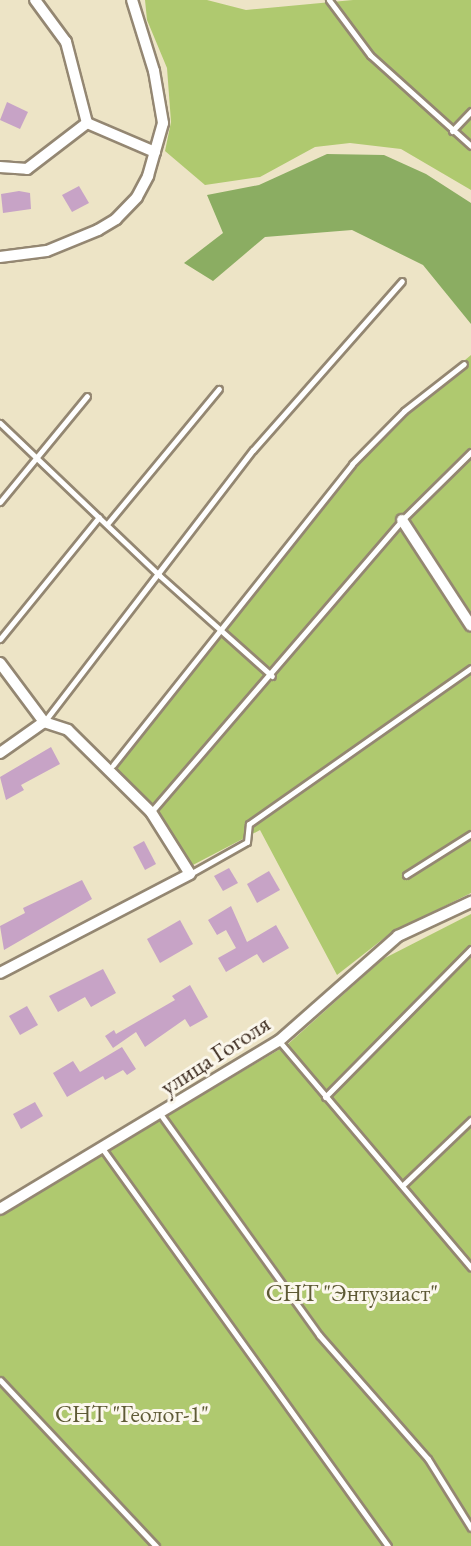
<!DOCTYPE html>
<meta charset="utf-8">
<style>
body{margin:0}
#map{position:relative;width:471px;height:1546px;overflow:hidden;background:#ede4c6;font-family:"EB Garamond",serif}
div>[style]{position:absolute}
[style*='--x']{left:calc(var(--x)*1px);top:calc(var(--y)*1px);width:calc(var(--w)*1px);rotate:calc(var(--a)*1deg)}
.green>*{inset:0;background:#afc96f}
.forest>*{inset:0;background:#8bad62}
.building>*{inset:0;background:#c7a3c6}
.roads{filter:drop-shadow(2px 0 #948772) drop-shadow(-2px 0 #948772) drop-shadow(0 2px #948772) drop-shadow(0 -2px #948772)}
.service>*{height:5px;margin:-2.5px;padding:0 2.5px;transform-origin:2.5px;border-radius:2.5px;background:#fff}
.minor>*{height:10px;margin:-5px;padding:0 5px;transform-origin:5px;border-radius:5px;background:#fff}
span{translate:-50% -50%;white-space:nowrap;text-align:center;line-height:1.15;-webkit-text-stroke:6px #fbf7ec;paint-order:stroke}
.street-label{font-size:24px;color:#3b2a1e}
.park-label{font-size:24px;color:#5e5a36}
</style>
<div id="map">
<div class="green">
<i style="clip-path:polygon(145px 0,207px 0,246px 10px,353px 0,471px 0,471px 190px,401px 149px,350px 143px,315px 147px,260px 177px,205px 185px,165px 151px,171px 122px,167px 68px,147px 20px)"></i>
<i style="clip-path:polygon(471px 355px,471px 893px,392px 932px,337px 975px,260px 830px,191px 866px,152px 807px,113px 765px,352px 464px,404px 411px)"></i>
<i style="clip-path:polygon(471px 914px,471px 1546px,0 1546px,0 1214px,287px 1045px,383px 959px)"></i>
</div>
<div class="forest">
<i style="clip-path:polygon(327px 154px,384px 155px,426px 174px,471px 203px,471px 324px,423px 265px,352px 230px,265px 237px,213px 281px,184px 263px,223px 233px,207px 195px,259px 185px)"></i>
</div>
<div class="building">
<i style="clip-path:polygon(7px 102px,28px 112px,20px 129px,0 120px)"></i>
<i style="clip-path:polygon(79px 186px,89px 203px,72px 212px,62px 195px)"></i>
<i style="clip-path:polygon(19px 191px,30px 193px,31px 209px,3px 213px,1px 194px)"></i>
<i style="clip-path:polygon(51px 747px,60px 764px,21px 785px,24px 790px,6px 800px,0 777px)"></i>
<i style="clip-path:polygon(144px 841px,156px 864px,145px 870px,133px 847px)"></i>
<i style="clip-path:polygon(229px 868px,238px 883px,223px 891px,214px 876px)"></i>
<i style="clip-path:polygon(269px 871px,280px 890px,257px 903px,247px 884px)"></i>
<i style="clip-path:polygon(82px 880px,92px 899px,4px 950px,0 926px,25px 913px,23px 908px)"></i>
<i style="clip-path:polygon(231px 906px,247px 942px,276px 925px,289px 948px,263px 963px,257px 954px,226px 972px,218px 958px,236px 948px,226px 930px,217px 935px,208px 920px)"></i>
<i style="clip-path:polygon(180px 920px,193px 944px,160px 963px,147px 939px)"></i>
<i style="clip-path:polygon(103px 969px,116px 993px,91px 1007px,85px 997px,58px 1012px,49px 996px)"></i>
<i style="clip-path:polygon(190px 985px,208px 1017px,190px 1027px,185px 1019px,145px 1047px,136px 1032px,113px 1048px,105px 1036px,114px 1030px,116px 1034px,175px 1000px,172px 996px)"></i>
<i style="clip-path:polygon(27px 1006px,38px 1025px,20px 1035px,9px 1016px)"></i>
<i style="clip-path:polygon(122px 1047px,136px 1069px,127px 1075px,123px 1070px,105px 1080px,103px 1076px,67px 1097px,53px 1073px,73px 1061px,80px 1072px)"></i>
<i style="clip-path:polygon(35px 1102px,43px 1116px,21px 1129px,13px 1114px)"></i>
</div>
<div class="roads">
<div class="service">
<i style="--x:329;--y:0;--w:69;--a:53.3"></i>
<i style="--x:370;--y:55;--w:136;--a:42"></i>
<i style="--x:452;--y:131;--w:28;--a:-46"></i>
<i style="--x:0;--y:423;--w:221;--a:43.7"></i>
<i style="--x:160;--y:576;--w:150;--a:41.8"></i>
<i style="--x:0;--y:502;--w:137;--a:-50.6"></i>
<i style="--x:108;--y:523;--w:174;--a:-50.4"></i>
<i style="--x:0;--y:639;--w:157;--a:-50.9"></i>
<i style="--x:44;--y:722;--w:343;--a:-52.5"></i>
<i style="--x:253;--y:450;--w:225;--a:-48.6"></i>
<i style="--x:113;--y:765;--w:384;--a:-51.5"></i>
<i style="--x:352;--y:464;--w:74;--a:-45.5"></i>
<i style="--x:404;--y:411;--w:76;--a:-38.1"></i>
<i style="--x:151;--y:812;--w:385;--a:-49.3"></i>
<i style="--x:402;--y:520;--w:97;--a:-44.6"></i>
<i style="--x:190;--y:874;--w:65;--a:-29.3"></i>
<i style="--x:247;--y:842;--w:18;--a:-84"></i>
<i style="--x:249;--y:824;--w:271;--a:-35.1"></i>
<i style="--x:406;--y:875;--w:77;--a:-32.2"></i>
<i style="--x:279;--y:1041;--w:297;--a:49.7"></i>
<i style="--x:325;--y:1097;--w:208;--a:-45.4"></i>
<i style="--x:161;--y:1115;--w:271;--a:54.3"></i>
<i style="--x:319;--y:1335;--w:165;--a:48.7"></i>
<i style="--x:428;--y:1459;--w:81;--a:58.1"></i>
<i style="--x:102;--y:1148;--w:490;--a:54.3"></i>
<i style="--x:404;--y:1184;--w:93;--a:-43.7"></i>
<i style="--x:0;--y:1380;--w:228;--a:46.8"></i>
</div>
<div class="minor">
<i style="--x:87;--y:123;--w:74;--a:23.1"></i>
<i style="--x:0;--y:167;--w:27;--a:4"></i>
<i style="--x:27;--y:169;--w:76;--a:-37.5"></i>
<i style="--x:87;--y:123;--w:84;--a:-104.5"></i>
<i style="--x:66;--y:42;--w:52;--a:-126.4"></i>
<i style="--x:0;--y:257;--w:47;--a:-7.3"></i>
<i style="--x:47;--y:251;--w:55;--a:-22.4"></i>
<i style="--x:98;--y:230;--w:21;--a:-31"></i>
<i style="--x:116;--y:219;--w:30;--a:-46"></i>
<i style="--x:137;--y:197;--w:24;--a:-62"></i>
<i style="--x:148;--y:176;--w:55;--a:-74.2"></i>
<i style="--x:163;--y:123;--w:53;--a:-99.8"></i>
<i style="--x:154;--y:71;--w:74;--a:-107.2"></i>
<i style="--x:402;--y:520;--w:126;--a:56.9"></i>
<i style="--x:0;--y:663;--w:74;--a:53.3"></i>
<i style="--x:44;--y:722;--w:25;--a:18"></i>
<i style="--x:68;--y:730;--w:117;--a:44.7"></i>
<i style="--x:151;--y:812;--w:73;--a:57.8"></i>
<i style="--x:190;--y:874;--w:214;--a:152.5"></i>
<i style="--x:0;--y:753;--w:54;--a:-35.2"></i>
<i style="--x:0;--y:1209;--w:326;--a:-31.1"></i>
<i style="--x:279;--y:1041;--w:159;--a:-41.4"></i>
<i style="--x:398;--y:936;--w:81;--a:-25"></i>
</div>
</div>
<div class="street-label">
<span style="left:215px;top:1055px;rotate:-33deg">улица Гоголя</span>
</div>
<div class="park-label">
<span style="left:352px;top:1293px">СНТ "Энтузиаст"</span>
<span style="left:132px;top:1414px">СНТ "Геолог-1"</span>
</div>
</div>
